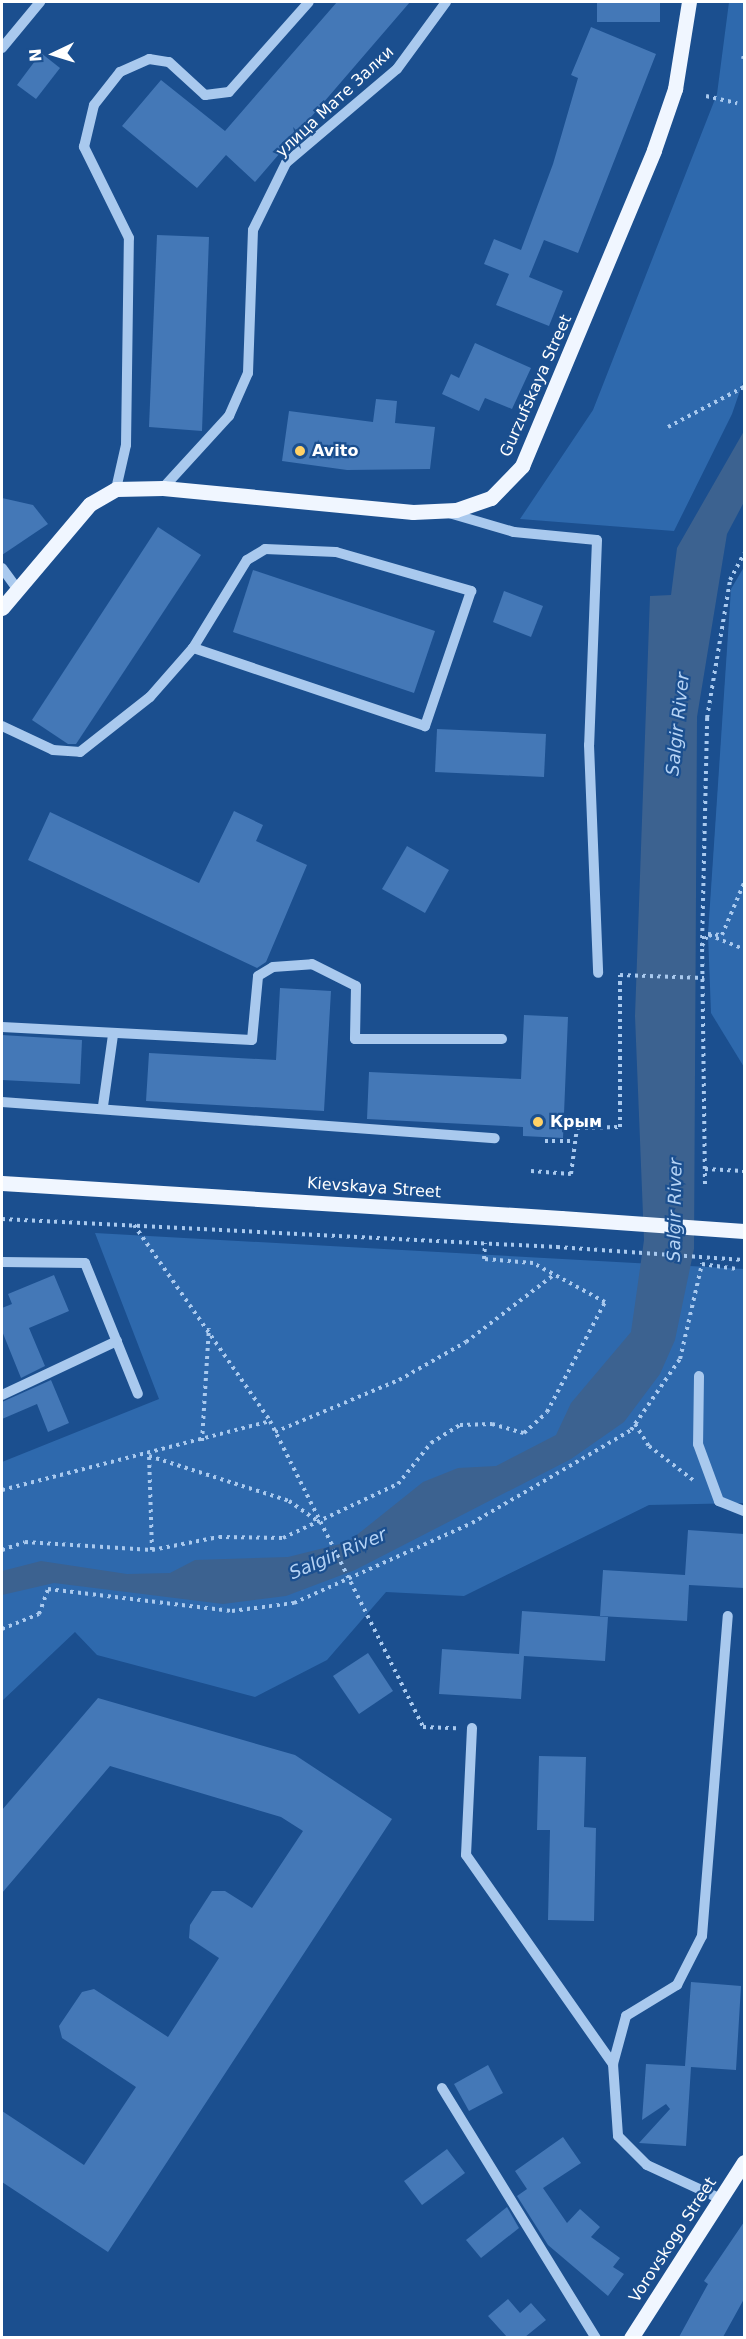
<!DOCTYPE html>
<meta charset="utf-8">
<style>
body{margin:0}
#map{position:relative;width:746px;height:2339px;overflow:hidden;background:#1b4f8f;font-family:"DejaVu Sans",sans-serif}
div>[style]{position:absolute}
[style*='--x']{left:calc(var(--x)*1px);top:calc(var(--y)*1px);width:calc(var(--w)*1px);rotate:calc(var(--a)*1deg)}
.green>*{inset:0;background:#2e69ad}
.water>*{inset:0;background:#3c6290}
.building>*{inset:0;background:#4478b7}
.path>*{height:4px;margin-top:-2px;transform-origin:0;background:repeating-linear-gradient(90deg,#a9c9ee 0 3px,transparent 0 7.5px)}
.minor>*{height:10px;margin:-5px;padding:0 5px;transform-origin:5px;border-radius:5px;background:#a9c9ee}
.major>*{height:15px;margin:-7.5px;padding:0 7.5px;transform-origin:7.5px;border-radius:7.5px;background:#f0f6ff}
.path-bridge>*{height:4px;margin-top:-2px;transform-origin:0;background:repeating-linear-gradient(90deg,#a9c9ee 0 3px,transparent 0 7.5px)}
.major-bridge>*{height:15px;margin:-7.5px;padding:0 7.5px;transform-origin:7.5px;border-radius:7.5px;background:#f0f6ff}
.dots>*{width:16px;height:16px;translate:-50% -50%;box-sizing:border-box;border:3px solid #1b4f8f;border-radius:50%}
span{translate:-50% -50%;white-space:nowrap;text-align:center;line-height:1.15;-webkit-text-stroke:4.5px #1b4f8f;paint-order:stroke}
.street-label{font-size:16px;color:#fff}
.poi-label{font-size:16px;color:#fff;font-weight:700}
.left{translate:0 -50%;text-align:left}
.water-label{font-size:18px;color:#b5d3f5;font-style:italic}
.frame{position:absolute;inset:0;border:3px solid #fff;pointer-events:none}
.north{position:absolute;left:24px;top:24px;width:60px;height:60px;-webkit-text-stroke:4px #1b4f8f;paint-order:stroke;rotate:266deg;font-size:16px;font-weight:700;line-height:24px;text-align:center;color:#fff}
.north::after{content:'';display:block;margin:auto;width:21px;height:27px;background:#fff;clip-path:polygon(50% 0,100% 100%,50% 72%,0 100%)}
</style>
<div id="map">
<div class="green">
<i style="clip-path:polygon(729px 2px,744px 2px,744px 379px,732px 414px,674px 531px,520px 519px,593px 410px,717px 94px)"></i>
<i style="clip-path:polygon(744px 567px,744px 1067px,711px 1013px,708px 934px,731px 589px)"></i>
<i style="clip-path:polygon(95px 1233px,744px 1269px,744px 1503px,649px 1505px,464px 1596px,386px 1592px,327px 1660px,255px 1697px,97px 1655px,75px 1632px,2px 1701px,2px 1462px,159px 1399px)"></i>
</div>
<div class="water">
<i style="clip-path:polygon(744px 431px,744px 502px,727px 534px,697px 717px,694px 1249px,675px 1340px,660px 1374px,624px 1422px,571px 1459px,355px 1570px,286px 1596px,223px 1604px,54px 1583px,2px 1595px,2px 1571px,41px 1561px,127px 1574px,170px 1573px,195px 1560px,288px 1557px,348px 1542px,423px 1482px,458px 1468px,496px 1466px,556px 1435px,571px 1403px,631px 1332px,644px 1240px,635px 1016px,650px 596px,671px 595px,677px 548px)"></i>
</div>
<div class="building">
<i style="clip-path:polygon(337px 2px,410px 2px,255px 182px,226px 155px,197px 188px,122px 126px,161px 80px,225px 131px)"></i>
<i style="clip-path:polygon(597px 2px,660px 2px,660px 22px,597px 22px)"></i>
<i style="clip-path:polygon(591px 27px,656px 54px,578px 253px,544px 240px,529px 277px,563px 291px,549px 326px,496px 305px,509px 274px,484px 264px,494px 239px,521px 250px,553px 164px,578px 78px,571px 75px)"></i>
<i style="clip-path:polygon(41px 53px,60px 68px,36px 99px,17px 85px)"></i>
<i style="clip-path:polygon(157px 235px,209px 237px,202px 431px,149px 427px)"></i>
<i style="clip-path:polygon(475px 343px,531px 368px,512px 409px,485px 398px,479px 411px,442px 394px,451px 374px,459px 378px)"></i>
<i style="clip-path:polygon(376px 399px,397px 401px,395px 423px,435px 427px,430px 469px,347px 470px,282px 461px,289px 411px,373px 422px)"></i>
<i style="clip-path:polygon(2px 498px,33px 505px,48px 524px,2px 555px)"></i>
<i style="clip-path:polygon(158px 527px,201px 555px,76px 744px,68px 744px,32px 720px)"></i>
<i style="clip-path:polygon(253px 570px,435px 631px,414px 693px,233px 632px)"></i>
<i style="clip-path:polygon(504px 591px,543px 606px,531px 637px,493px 622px)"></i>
<i style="clip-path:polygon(437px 729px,546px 734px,544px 777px,435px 772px)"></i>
<i style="clip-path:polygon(234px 811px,263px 825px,256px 841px,307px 865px,266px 962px,257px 968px,28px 860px,50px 812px,199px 883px)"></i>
<i style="clip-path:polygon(407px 846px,449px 870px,425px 913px,382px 889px)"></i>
<i style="clip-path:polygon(280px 988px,331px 991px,324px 1111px,146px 1101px,149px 1053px,276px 1060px)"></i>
<i style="clip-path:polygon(524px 1015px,568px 1017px,563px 1138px,523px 1136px,523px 1127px,367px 1119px,369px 1072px,521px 1079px)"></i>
<i style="clip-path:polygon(2px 1035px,82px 1040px,80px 1084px,2px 1080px)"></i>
<i style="clip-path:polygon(54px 1275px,69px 1311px,29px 1328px,45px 1366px,21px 1378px,2px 1331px,2px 1308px,12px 1304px,8px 1294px)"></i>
<i style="clip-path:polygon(51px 1380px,69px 1423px,48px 1432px,37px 1404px,2px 1419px,2px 1402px)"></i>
<i style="clip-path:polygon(688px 1530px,744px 1534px,744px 1588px,689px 1585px,687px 1621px,600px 1616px,603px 1570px,685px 1575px)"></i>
<i style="clip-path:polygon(522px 1611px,608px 1617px,605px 1661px,524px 1656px,521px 1699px,439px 1694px,442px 1649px,519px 1654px)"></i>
<i style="clip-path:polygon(368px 1653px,393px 1691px,359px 1714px,333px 1676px)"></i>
<i style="clip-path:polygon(98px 1698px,295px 1755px,392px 1819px,108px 2252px,2px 2182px,2px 2111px,84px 2165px,136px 2087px,62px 2038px,59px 2026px,82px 1992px,94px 1989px,168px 2037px,219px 1958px,189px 1938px,190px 1925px,212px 1891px,225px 1891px,252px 1908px,303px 1831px,281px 1817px,110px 1766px,2px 1893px,2px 1810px)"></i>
<i style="clip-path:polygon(539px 1756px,586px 1757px,584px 1827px,596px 1828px,594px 1921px,548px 1920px,550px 1830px,537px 1830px)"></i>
<i style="clip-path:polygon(691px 1982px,741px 1986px,736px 2070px,691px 2067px,686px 2146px,639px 2143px,670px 2109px,666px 2104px,642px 2120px,646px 2064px,685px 2066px)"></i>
<i style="clip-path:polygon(488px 2065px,503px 2093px,469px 2111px,454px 2084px)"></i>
<i style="clip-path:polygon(563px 2137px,581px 2163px,543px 2188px,567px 2223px,580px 2209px,600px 2227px,591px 2237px,620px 2258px,613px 2267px,624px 2274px,608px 2296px,548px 2245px,517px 2196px,527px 2189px,515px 2171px)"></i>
<i style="clip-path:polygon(447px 2149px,465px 2173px,422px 2205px,404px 2181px)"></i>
<i style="clip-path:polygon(507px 2207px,519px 2228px,481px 2258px,466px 2240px)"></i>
<i style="clip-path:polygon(744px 2222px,744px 2299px,723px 2337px,679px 2337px,708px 2284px,704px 2281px)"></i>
<i style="clip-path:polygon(508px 2299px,520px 2313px,531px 2303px,546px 2320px,525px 2337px,507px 2337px,488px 2316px)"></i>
</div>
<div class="path">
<i style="--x:743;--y:59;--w:4;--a:-76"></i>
<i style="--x:706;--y:96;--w:32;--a:13"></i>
<i style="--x:668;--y:427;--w:86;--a:-27.8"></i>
<i style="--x:709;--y:935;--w:38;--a:22"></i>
<i style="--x:702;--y:946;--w:13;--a:-63"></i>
<i style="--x:708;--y:934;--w:14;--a:4"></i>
<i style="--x:722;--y:935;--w:56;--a:-67.1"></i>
<i style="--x:620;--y:975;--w:84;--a:2"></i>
<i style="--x:545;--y:1141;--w:28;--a:0"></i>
<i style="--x:705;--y:1169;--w:39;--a:3"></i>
<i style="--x:531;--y:1171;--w:40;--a:4.3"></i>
<i style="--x:571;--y:1174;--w:46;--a:-82.6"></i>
<i style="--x:577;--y:1128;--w:43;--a:-1.3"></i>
<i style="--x:620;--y:1127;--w:152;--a:-90"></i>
<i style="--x:705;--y:1184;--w:238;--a:-90.7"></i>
<i style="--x:702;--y:946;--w:228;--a:-88.7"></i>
<i style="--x:707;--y:718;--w:140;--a:-80.5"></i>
<i style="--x:730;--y:580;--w:30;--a:-62"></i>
<i style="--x:2;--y:1219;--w:556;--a:2.89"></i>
<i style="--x:134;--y:1225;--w:239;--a:55.2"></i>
<i style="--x:270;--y:1421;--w:342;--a:63.4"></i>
<i style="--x:423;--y:1727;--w:33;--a:2"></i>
<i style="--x:635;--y:1424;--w:26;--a:58"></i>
<i style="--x:649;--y:1446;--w:56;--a:37.7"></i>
<i style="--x:275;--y:1432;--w:134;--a:-22.8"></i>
<i style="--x:399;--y:1380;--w:77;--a:-29.6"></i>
<i style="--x:466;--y:1342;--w:112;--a:-37.4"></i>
<i style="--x:202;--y:1441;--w:113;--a:-86.5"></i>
<i style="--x:2;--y:1490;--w:277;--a:-14.4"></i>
<i style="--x:2;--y:1550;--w:24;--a:-19"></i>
<i style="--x:25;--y:1542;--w:127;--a:3.6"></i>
<i style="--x:152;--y:1550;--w:68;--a:-11"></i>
<i style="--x:219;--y:1537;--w:64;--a:0.9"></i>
<i style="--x:283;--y:1538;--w:127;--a:-25.2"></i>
<i style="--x:398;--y:1484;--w:53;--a:-51.2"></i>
<i style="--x:431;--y:1443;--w:34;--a:-32"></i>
<i style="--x:460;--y:1425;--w:32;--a:-2"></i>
<i style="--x:492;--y:1424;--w:33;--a:16"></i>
<i style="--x:524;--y:1433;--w:31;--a:-42"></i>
<i style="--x:547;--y:1412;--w:124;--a:-62.2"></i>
<i style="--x:605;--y:1302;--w:82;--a:-151.6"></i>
<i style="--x:533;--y:1263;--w:49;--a:-175.3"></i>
<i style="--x:484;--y:1259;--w:16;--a:-86"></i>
<i style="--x:152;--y:1550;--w:94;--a:-91.8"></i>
<i style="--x:149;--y:1456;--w:147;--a:17.8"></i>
<i style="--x:289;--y:1501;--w:35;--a:35"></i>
<i style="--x:2;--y:1629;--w:40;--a:-22"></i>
<i style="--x:39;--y:1614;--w:27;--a:-70"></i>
<i style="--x:48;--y:1589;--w:185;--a:6.8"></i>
<i style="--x:232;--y:1611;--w:63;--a:-7.4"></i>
<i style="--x:294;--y:1603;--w:195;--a:-24.2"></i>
<i style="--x:472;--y:1523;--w:184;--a:-30.3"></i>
<i style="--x:631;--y:1430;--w:86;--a:-55.4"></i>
<i style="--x:680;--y:1359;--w:98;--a:-77"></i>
<i style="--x:702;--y:1264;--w:37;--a:8"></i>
</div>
<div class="minor">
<i style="--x:2;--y:48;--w:60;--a:-50.4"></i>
<i style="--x:163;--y:488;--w:98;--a:-47.5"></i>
<i style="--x:229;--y:416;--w:47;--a:-66.2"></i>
<i style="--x:248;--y:373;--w:143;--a:-88"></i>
<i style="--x:253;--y:230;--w:75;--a:-63.8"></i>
<i style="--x:286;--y:163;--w:145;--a:-40.3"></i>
<i style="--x:397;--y:69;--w:83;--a:-53.8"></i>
<i style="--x:116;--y:489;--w:45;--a:-77.2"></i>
<i style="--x:126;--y:445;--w:207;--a:-89.2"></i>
<i style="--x:129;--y:238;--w:102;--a:-116.3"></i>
<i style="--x:84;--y:147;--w:43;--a:-76.6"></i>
<i style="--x:94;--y:105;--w:42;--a:-51.8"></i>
<i style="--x:120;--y:72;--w:32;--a:-24"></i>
<i style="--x:149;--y:59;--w:20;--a:9"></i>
<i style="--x:169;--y:62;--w:49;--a:42.5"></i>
<i style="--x:205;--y:95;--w:24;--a:-7"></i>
<i style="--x:229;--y:92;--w:120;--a:-48.4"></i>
<i style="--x:449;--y:513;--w:68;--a:16.3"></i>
<i style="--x:514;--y:532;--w:83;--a:5.5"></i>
<i style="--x:597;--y:540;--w:205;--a:92.2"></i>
<i style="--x:589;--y:745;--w:228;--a:87.7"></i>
<i style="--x:2;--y:568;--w:22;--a:54"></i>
<i style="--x:2;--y:726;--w:56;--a:25.2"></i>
<i style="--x:53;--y:750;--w:27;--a:4"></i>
<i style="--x:80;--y:752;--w:89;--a:-38.2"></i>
<i style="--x:150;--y:697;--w:65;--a:-48.7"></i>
<i style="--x:193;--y:648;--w:103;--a:-58.5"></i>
<i style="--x:247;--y:560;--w:21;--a:-31"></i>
<i style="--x:265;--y:549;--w:71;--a:2.4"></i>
<i style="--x:336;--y:552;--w:141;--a:16.1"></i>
<i style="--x:471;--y:591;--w:143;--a:108.8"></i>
<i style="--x:425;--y:726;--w:245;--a:-161.4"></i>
<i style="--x:2;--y:1027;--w:250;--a:3"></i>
<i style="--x:252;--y:1040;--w:64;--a:-84.6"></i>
<i style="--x:258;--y:976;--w:17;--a:-31"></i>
<i style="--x:273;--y:967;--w:39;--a:-4"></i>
<i style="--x:312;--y:964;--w:49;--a:26.6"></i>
<i style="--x:356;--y:986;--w:53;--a:91.1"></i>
<i style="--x:355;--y:1039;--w:147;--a:0"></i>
<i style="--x:2;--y:1102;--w:494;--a:4.2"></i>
<i style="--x:103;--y:1106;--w:72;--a:-82"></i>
<i style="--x:2;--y:1262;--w:83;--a:0.7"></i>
<i style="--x:85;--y:1263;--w:141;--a:68"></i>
<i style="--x:699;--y:1376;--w:68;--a:90.8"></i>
<i style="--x:698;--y:1444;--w:61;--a:69.8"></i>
<i style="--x:719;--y:1501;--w:27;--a:22"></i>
<i style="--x:2;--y:1395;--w:127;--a:-25.2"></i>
<i style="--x:472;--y:1728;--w:127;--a:92.7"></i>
<i style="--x:466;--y:1855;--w:256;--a:54.9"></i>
<i style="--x:613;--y:2064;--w:72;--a:86"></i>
<i style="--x:618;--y:2136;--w:41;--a:45"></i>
<i style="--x:647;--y:2165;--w:81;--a:24.7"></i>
<i style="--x:613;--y:2064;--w:50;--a:-74.8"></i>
<i style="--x:626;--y:2016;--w:60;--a:-31.3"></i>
<i style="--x:677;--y:1985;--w:55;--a:-63"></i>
<i style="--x:702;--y:1936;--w:321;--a:-85.4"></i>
<i style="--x:442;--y:2088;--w:294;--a:58.4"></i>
</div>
<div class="major">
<i style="--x:2;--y:608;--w:136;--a:-49.8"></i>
<i style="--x:90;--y:504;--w:30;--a:-30"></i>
<i style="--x:116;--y:489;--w:47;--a:-1.2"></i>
<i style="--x:163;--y:488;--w:251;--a:5.5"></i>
<i style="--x:413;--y:512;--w:43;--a:-2.7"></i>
<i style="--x:456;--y:510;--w:37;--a:-19"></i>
<i style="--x:491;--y:498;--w:45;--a:-45.9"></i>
<i style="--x:522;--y:466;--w:342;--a:-67.3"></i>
<i style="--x:654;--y:150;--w:65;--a:-71"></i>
<i style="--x:675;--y:89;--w:88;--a:-80.9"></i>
<i style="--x:2;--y:1183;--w:560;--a:3.58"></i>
<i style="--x:631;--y:2338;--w:209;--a:-57.3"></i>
</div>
<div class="path-bridge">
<i style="--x:557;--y:1247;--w:187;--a:4"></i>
</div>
<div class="major-bridge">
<i style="--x:561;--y:1218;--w:183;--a:4.1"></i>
</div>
<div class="dots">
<i style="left:300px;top:451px;background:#ffd166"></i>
<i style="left:538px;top:1122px;background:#ffd166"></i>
</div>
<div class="street-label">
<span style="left:335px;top:102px;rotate:-43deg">улица Мате Залки</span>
<span style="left:536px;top:386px;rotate:-66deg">Gurzufskaya Street</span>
<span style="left:374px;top:1188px;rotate:4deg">Kievskaya Street</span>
<span style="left:673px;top:2240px;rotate:-57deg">Vorovskogo Street</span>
</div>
<div class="poi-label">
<span class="left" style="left:312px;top:451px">Avito</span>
<span class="left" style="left:550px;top:1122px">Крым</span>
</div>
<div class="water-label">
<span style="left:678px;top:724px;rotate:-84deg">Salgir River</span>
<span style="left:675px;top:1210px;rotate:-89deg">Salgir River</span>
<span style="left:338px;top:1554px;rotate:-23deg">Salgir River</span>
</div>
<div class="frame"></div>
<div class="north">N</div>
</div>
